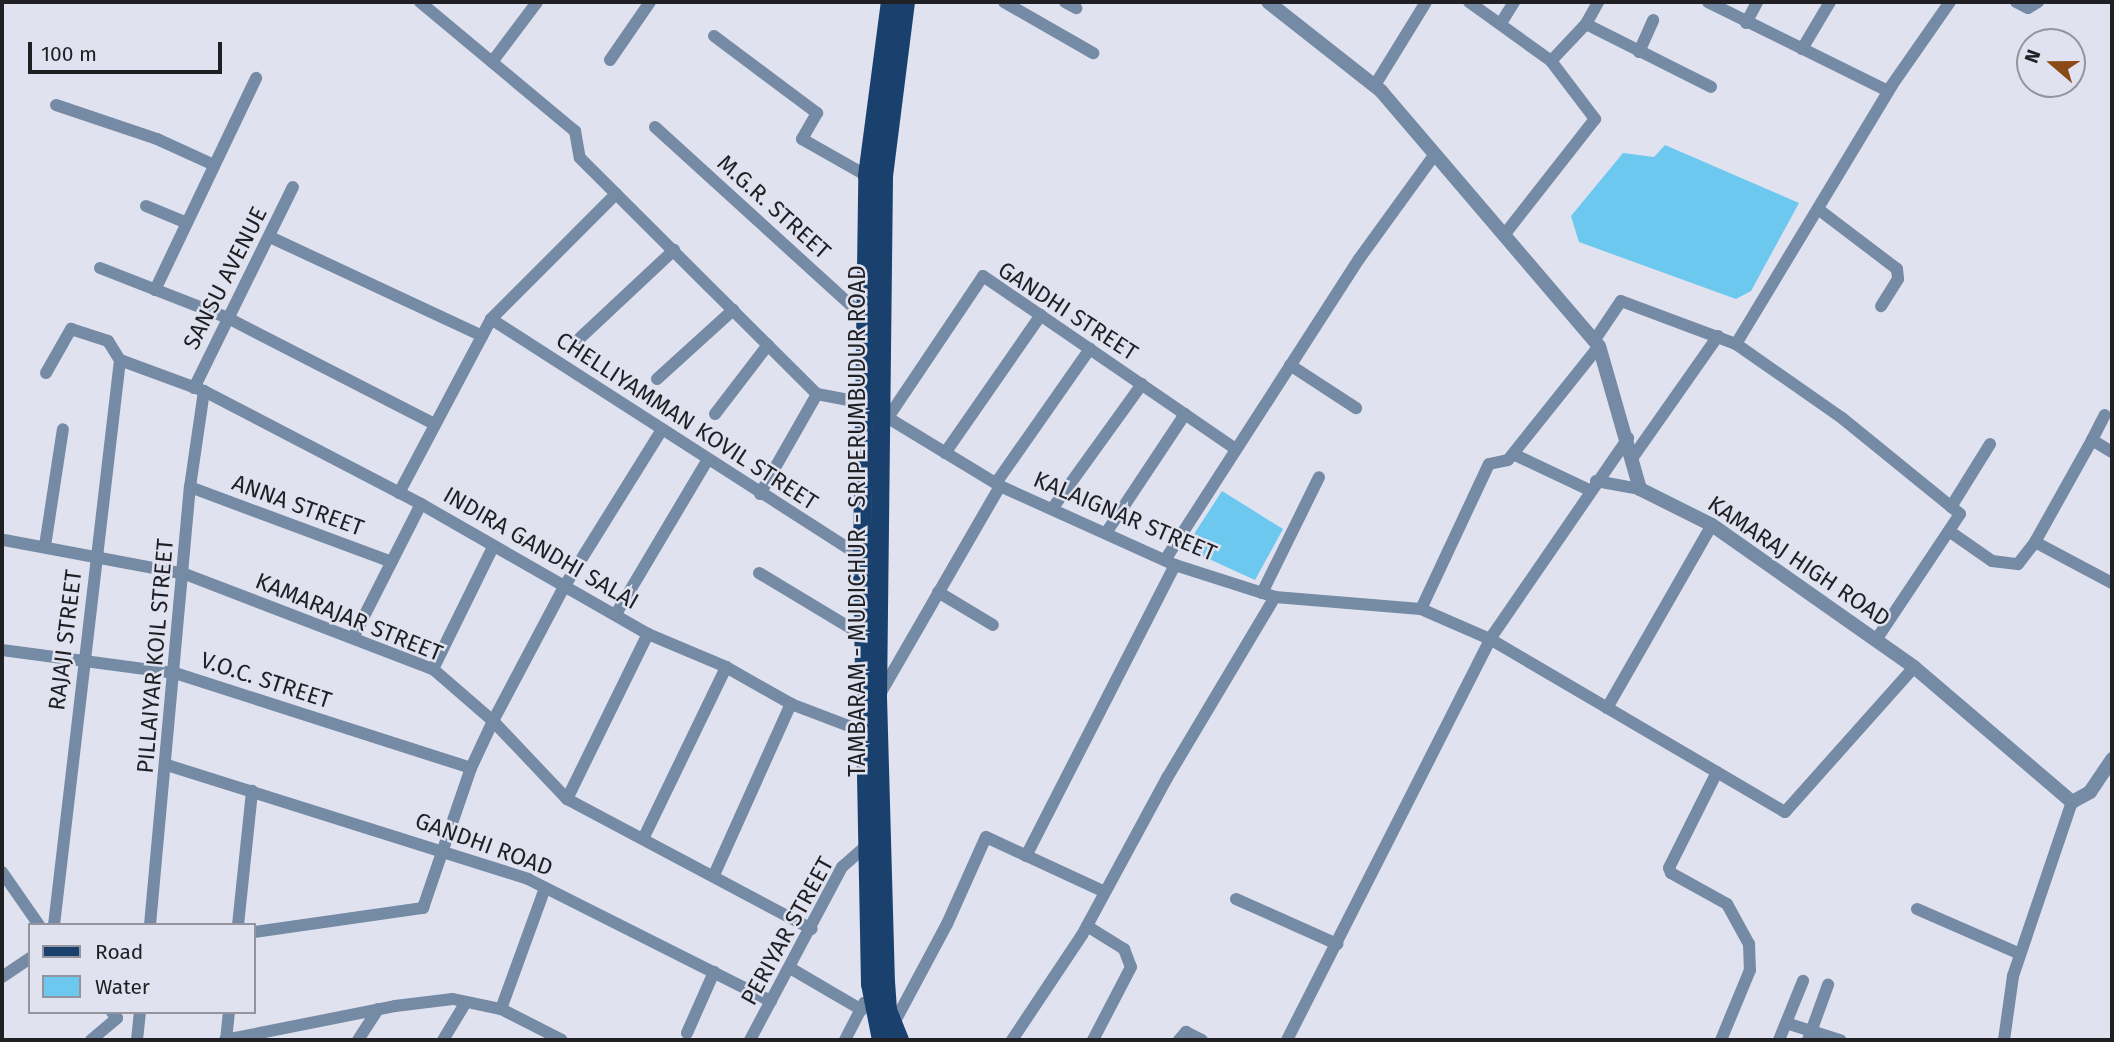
<!DOCTYPE html>
<style>
body{margin:0}
#map{position:relative;width:2114px;height:1042px;overflow:hidden;background:#e0e2ef;font-family:"Fira Sans",sans-serif}
div>[style]{position:absolute}
[style*='--x']{left:calc(var(--x)*1px);top:calc(var(--y)*1px);width:calc(var(--w)*1px);rotate:calc(var(--a)*1deg)}
.water>*{inset:0;background:#6cc8ee}
.minor>*{height:12px;margin:-6px;padding:0 6px;transform-origin:6px;border-radius:6px;background:#758aa4}
.tertiary>*{height:14px;margin:-7px;padding:0 7px;transform-origin:7px;border-radius:7px;background:#758aa4}
.primary>*{height:18px;margin:-9px;padding:0 9px;transform-origin:9px;border-radius:9px;background:#1a416d}
span{translate:-50% -50%;white-space:nowrap;text-align:center;line-height:1.15;-webkit-text-stroke:5px #e0e2ef;paint-order:stroke}
.street-label{font-size:23px;color:#1f1f24}
.frame{position:absolute;inset:0;border:4px solid #1f1f24;pointer-events:none}
.legend{position:absolute;left:28px;top:923px;width:228px;height:91px;box-sizing:border-box;background:#e0e2ef;border:2px solid #93949e;margin:0;padding:9px 12px;list-style:none;font-size:21px;color:#1f1f24}
.legend li{display:flex;align-items:center;gap:14px;height:35px}
.legend b{width:35px;border:2px solid #93949e}
.north{position:absolute;left:2016px;top:28px;width:70px;height:70px;box-sizing:border-box;background:#e0e2ef;border:2px solid #93949e;border-radius:50%;rotate:290deg;font-size:19px;font-weight:700;line-height:28px;text-align:center;color:#1f1f24}
.north::after{content:'';display:block;margin:auto;width:24px;height:32px;background:#8a4915;clip-path:polygon(50% 0,100% 100%,50% 72%,0 100%)}
.scale{position:absolute;left:28px;top:42px;width:194px;height:32px;box-sizing:border-box;border:4px solid #1f1f24;border-top:0;padding-left:9px;font-size:21px;line-height:24px;white-space:nowrap;color:#1f1f24;-webkit-text-stroke:5px #e0e2ef;paint-order:stroke}
</style>
<div id="map">
<div class="water">
<i style="clip-path:polygon(1665px 145px,1799px 203px,1751px 291px,1736px 299px,1579px 242px,1571px 216px,1623px 153px,1654px 157px)"></i>
<i style="clip-path:polygon(1222px 491px,1283px 529px,1255px 580px,1185px 548px)"></i>
</div>
<div class="minor">
<i style="--x:420;--y:2;--w:202;--a:39.8"></i>
<i style="--x:575;--y:131;--w:27;--a:80"></i>
<i style="--x:580;--y:158;--w:334;--a:44.9"></i>
<i style="--x:817;--y:394;--w:48;--a:10.8"></i>
<i style="--x:1004;--y:2;--w:103;--a:29.8"></i>
<i style="--x:1065;--y:2;--w:13;--a:29"></i>
<i style="--x:1469;--y:2;--w:101;--a:35.7"></i>
<i style="--x:1551;--y:61;--w:73;--a:52.8"></i>
<i style="--x:1595;--y:119;--w:147;--a:128.1"></i>
<i style="--x:1708;--y:2;--w:201;--a:26.3"></i>
<i style="--x:2016;--y:2;--w:13;--a:27"></i>
<i style="--x:2028;--y:8;--w:12;--a:-31"></i>
<i style="--x:1501;--y:23;--w:25;--a:-58"></i>
<i style="--x:1746;--y:23;--w:24;--a:-62"></i>
<i style="--x:1586;--y:24;--w:25;--a:-61"></i>
<i style="--x:714;--y:36;--w:129;--a:36.8"></i>
<i style="--x:817;--y:113;--w:30;--a:120"></i>
<i style="--x:802;--y:139;--w:75;--a:29.6"></i>
<i style="--x:1802;--y:49;--w:55;--a:-59.2"></i>
<i style="--x:1639;--y:52;--w:35;--a:-66"></i>
<i style="--x:610;--y:60;--w:70;--a:-55.4"></i>
<i style="--x:1551;--y:61;--w:51;--a:-46.6"></i>
<i style="--x:1586;--y:24;--w:140;--a:26.7"></i>
<i style="--x:492;--y:62;--w:75;--a:-53.1"></i>
<i style="--x:1375;--y:85;--w:97;--a:-58.4"></i>
<i style="--x:56;--y:105;--w:107;--a:18.6"></i>
<i style="--x:157;--y:139;--w:63;--a:24.5"></i>
<i style="--x:655;--y:127;--w:284;--a:42.3"></i>
<i style="--x:146;--y:206;--w:44;--a:22.5"></i>
<i style="--x:1818;--y:209;--w:99;--a:37.2"></i>
<i style="--x:1897;--y:269;--w:10;--a:84"></i>
<i style="--x:1898;--y:279;--w:32;--a:122"></i>
<i style="--x:270;--y:237;--w:234;--a:25"></i>
<i style="--x:100;--y:268;--w:135;--a:21.3"></i>
<i style="--x:226;--y:317;--w:234;--a:27.2"></i>
<i style="--x:155;--y:290;--w:235;--a:-64.5"></i>
<i style="--x:491;--y:319;--w:441;--a:32.7"></i>
<i style="--x:580;--y:338;--w:129;--a:-43.1"></i>
<i style="--x:1594;--y:341;--w:48;--a:-56"></i>
<i style="--x:1621;--y:301;--w:123;--a:20.5"></i>
<i style="--x:1736;--y:344;--w:129;--a:34.9"></i>
<i style="--x:1842;--y:418;--w:152;--a:39.1"></i>
<i style="--x:1960;--y:514;--w:151;--a:123.7"></i>
<i style="--x:1736;--y:344;--w:302;--a:-58.9"></i>
<i style="--x:1892;--y:85;--w:101;--a:-55.1"></i>
<i style="--x:120;--y:360;--w:90;--a:20.3"></i>
<i style="--x:204;--y:391;--w:245;--a:27.5"></i>
<i style="--x:421;--y:504;--w:262;--a:29.8"></i>
<i style="--x:648;--y:634;--w:85;--a:22.9"></i>
<i style="--x:726;--y:667;--w:75;--a:29.6"></i>
<i style="--x:791;--y:704;--w:76;--a:20.8"></i>
<i style="--x:1290;--y:365;--w:79;--a:33.1"></i>
<i style="--x:46;--y:373;--w:51;--a:-60.4"></i>
<i style="--x:71;--y:329;--w:39;--a:18"></i>
<i style="--x:108;--y:341;--w:22;--a:58"></i>
<i style="--x:120;--y:360;--w:569;--a:96.66"></i>
<i style="--x:657;--y:379;--w:103;--a:-42.2"></i>
<i style="--x:194;--y:388;--w:224;--a:-63.8"></i>
<i style="--x:880;--y:413;--w:140;--a:31.3"></i>
<i style="--x:1000;--y:486;--w:192;--a:24.3"></i>
<i style="--x:1175;--y:565;--w:105;--a:17.7"></i>
<i style="--x:1275;--y:597;--w:146;--a:4.7"></i>
<i style="--x:1421;--y:609;--w:75;--a:23.5"></i>
<i style="--x:1490;--y:639;--w:342;--a:30.4"></i>
<i style="--x:1785;--y:812;--w:194;--a:-48.3"></i>
<i style="--x:715;--y:414;--w:87;--a:-52.5"></i>
<i style="--x:887;--y:419;--w:172;--a:-56.1"></i>
<i style="--x:983;--y:276;--w:306;--a:34.4"></i>
<i style="--x:2092;--y:440;--w:28;--a:-63"></i>
<i style="--x:945;--y:453;--w:168;--a:-55.2"></i>
<i style="--x:1513;--y:454;--w:84;--a:25.3"></i>
<i style="--x:1633;--y:457;--w:148;--a:-54.9"></i>
<i style="--x:1596;--y:481;--w:45;--a:10.3"></i>
<i style="--x:996;--y:483;--w:164;--a:-55"></i>
<i style="--x:190;--y:487;--w:215;--a:20.4"></i>
<i style="--x:399;--y:493;--w:197;--a:-62.1"></i>
<i style="--x:491;--y:319;--w:177;--a:-45"></i>
<i style="--x:760;--y:494;--w:115;--a:-60.3"></i>
<i style="--x:1951;--y:507;--w:74;--a:-58.2"></i>
<i style="--x:1052;--y:509;--w:154;--a:-54.2"></i>
<i style="--x:1949;--y:531;--w:52;--a:34.9"></i>
<i style="--x:1992;--y:561;--w:26;--a:7"></i>
<i style="--x:2018;--y:564;--w:28;--a:-52"></i>
<i style="--x:2035;--y:542;--w:87;--a:28"></i>
<i style="--x:1106;--y:533;--w:143;--a:-56.4"></i>
<i style="--x:4;--y:540;--w:184;--a:10.6"></i>
<i style="--x:185;--y:574;--w:266;--a:21"></i>
<i style="--x:433;--y:669;--w:79;--a:40.9"></i>
<i style="--x:493;--y:721;--w:108;--a:46.5"></i>
<i style="--x:567;--y:799;--w:277;--a:28"></i>
<i style="--x:2035;--y:542;--w:117;--a:-60.8"></i>
<i style="--x:2092;--y:440;--w:23;--a:31"></i>
<i style="--x:45;--y:546;--w:118;--a:-81.3"></i>
<i style="--x:1165;--y:560;--w:358;--a:-57.2"></i>
<i style="--x:1359;--y:259;--w:130;--a:-54.1"></i>
<i style="--x:759;--y:573;--w:122;--a:31"></i>
<i style="--x:938;--y:592;--w:64;--a:31"></i>
<i style="--x:1262;--y:593;--w:129;--a:-63.8"></i>
<i style="--x:1421;--y:609;--w:160;--a:-64.9"></i>
<i style="--x:1489;--y:464;--w:19;--a:-12"></i>
<i style="--x:1508;--y:460;--w:146;--a:-51.4"></i>
<i style="--x:616;--y:614;--w:178;--a:-59.3"></i>
<i style="--x:353;--y:638;--w:150;--a:-63.1"></i>
<i style="--x:2;--y:650;--w:175;--a:7.6"></i>
<i style="--x:175;--y:673;--w:311;--a:17.8"></i>
<i style="--x:433;--y:669;--w:136;--a:-63.8"></i>
<i style="--x:880;--y:694;--w:240;--a:-60"></i>
<i style="--x:1607;--y:708;--w:211;--a:-60.2"></i>
<i style="--x:167;--y:765;--w:379;--a:17.5"></i>
<i style="--x:528;--y:879;--w:272;--a:26.7"></i>
<i style="--x:1717;--y:772;--w:107;--a:116.6"></i>
<i style="--x:1669;--y:868;--w:5;--a:68"></i>
<i style="--x:1671;--y:873;--w:64;--a:29"></i>
<i style="--x:1727;--y:904;--w:46;--a:61.2"></i>
<i style="--x:1749;--y:944;--w:26;--a:88"></i>
<i style="--x:1750;--y:970;--w:76;--a:112.5"></i>
<i style="--x:567;--y:799;--w:184;--a:-63.9"></i>
<i style="--x:644;--y:837;--w:189;--a:-64.2"></i>
<i style="--x:1026;--y:856;--w:327;--a:-62.9"></i>
<i style="--x:2;--y:872;--w:65;--a:55.1"></i>
<i style="--x:714;--y:875;--w:188;--a:-65.8"></i>
<i style="--x:1236;--y:899;--w:111;--a:24"></i>
<i style="--x:1917;--y:909;--w:112;--a:23.6"></i>
<i style="--x:150;--y:925;--w:440;--a:-84.8"></i>
<i style="--x:190;--y:487;--w:97;--a:-81.7"></i>
<i style="--x:238;--y:925;--w:135;--a:-84"></i>
<i style="--x:1087;--y:926;--w:44;--a:31.9"></i>
<i style="--x:1124;--y:949;--w:19;--a:69"></i>
<i style="--x:1131;--y:967;--w:82;--a:117.5"></i>
<i style="--x:254;--y:932;--w:171;--a:-8.1"></i>
<i style="--x:423;--y:908;--w:148;--a:-71.1"></i>
<i style="--x:471;--y:768;--w:52;--a:-64.9"></i>
<i style="--x:493;--y:721;--w:152;--a:-62.1"></i>
<i style="--x:564;--y:587;--w:184;--a:-58.1"></i>
<i style="--x:790;--y:968;--w:83;--a:30.3"></i>
<i style="--x:2;--y:977;--w:34;--a:-34"></i>
<i style="--x:501;--y:1009;--w:129;--a:-70"></i>
<i style="--x:1786;--y:1023;--w:57;--a:17.5"></i>
<i style="--x:893;--y:1025;--w:115;--a:-61.9"></i>
<i style="--x:947;--y:924;--w:95;--a:-65.9"></i>
<i style="--x:986;--y:837;--w:131;--a:24.8"></i>
<i style="--x:687;--y:1033;--w:67;--a:-66.1"></i>
<i style="--x:91;--y:1040;--w:34;--a:-40"></i>
<i style="--x:117;--y:1018;--w:8;--a:-130"></i>
<i style="--x:137;--y:1040;--w:28;--a:-84"></i>
<i style="--x:225;--y:1040;--w:173;--a:-11.3"></i>
<i style="--x:395;--y:1006;--w:58;--a:-6.9"></i>
<i style="--x:453;--y:999;--w:49;--a:11.8"></i>
<i style="--x:501;--y:1009;--w:68;--a:26.9"></i>
<i style="--x:226;--y:1040;--w:28;--a:-84"></i>
<i style="--x:358;--y:1040;--w:37;--a:-57"></i>
<i style="--x:443;--y:1040;--w:44;--a:-58.8"></i>
<i style="--x:750;--y:1040;--w:196;--a:-62"></i>
<i style="--x:842;--y:867;--w:30;--a:-41"></i>
<i style="--x:845;--y:1040;--w:42;--a:-62.8"></i>
<i style="--x:1012;--y:1040;--w:126;--a:-56.3"></i>
<i style="--x:1082;--y:935;--w:179;--a:-61.6"></i>
<i style="--x:1167;--y:778;--w:211;--a:-59.2"></i>
<i style="--x:1179;--y:1040;--w:11;--a:-49"></i>
<i style="--x:1186;--y:1032;--w:18;--a:27"></i>
<i style="--x:1287;--y:1040;--w:449;--a:-63.1"></i>
<i style="--x:1490;--y:639;--w:244;--a:-55.5"></i>
<i style="--x:1779;--y:1040;--w:64;--a:-67.9"></i>
<i style="--x:1808;--y:1040;--w:59;--a:-70"></i>
<i style="--x:2004;--y:1040;--w:65;--a:-82"></i>
<i style="--x:2013;--y:976;--w:184;--a:-71.3"></i>
</div>
<div class="tertiary">
<i style="--x:1268;--y:2;--w:144;--a:38.2"></i>
<i style="--x:1381;--y:91;--w:335;--a:49.5"></i>
<i style="--x:1599;--y:346;--w:149;--a:74"></i>
<i style="--x:1640;--y:489;--w:80;--a:26.6"></i>
<i style="--x:1712;--y:525;--w:247;--a:35.1"></i>
<i style="--x:1914;--y:667;--w:208;--a:40.5"></i>
<i style="--x:2072;--y:802;--w:21;--a:-29"></i>
<i style="--x:2090;--y:792;--w:40;--a:-56"></i>
</div>
<div class="primary">
<i style="--x:881;--y:1040;--w:57;--a:-101.1"></i>
<i style="--x:870;--y:984;--w:427;--a:-91.1"></i>
<i style="--x:862;--y:557;--w:381;--a:-89.2"></i>
<i style="--x:867;--y:176;--w:176;--a:-82.5"></i>
<i style="--x:900;--y:1040;--w:32;--a:-112"></i>
<i style="--x:888;--y:1010;--w:27;--a:-94"></i>
<i style="--x:886;--y:983;--w:285;--a:-91.6"></i>
<i style="--x:878;--y:698;--w:522;--a:-89.34"></i>
<i style="--x:884;--y:176;--w:175;--a:-82.8"></i>
</div>
<div class="street-label">
<span style="left:774px;top:207px;rotate:42deg">M.G.R. STREET</span>
<span style="left:225px;top:278px;rotate:-63deg">SANSU AVENUE</span>
<span style="left:1068px;top:311px;rotate:33deg">GANDHI STREET</span>
<span style="left:687px;top:421px;rotate:33deg">CHELLIYAMMAN KOVIL STREET</span>
<span style="left:298px;top:505px;rotate:20deg">ANNA STREET</span>
<span style="left:1125px;top:516px;rotate:23deg">KALAIGNAR STREET</span>
<span style="left:857px;top:521px;rotate:-90deg">TAMBARAM - MUDICHUR - SRIPERUMBUDUR ROAD</span>
<span style="left:541px;top:548px;rotate:30deg">INDIRA GANDHI SALAI</span>
<span style="left:1799px;top:561px;rotate:34deg">KAMARAJ HIGH ROAD</span>
<span style="left:349px;top:617px;rotate:22deg">KAMARAJAR STREET</span>
<span style="left:65px;top:640px;rotate:-83deg">RAJAJI STREET</span>
<span style="left:155px;top:656px;rotate:-85deg">PILLAIYAR KOIL STREET</span>
<span style="left:266px;top:680px;rotate:18deg">V.O.C. STREET</span>
<span style="left:484px;top:844px;rotate:20deg">GANDHI ROAD</span>
<span style="left:787px;top:931px;rotate:-61deg">PERIYAR STREET</span>
</div>
<div class="frame"></div>
<ul class="legend">
<li><b style="height:9px;background:#1a416d"></b>Road</li>
<li><b style="height:19px;background:#6cc8ee"></b>Water</li>
</ul>
<div class="north">N</div>
<div class="scale">100 m</div>
</div>
